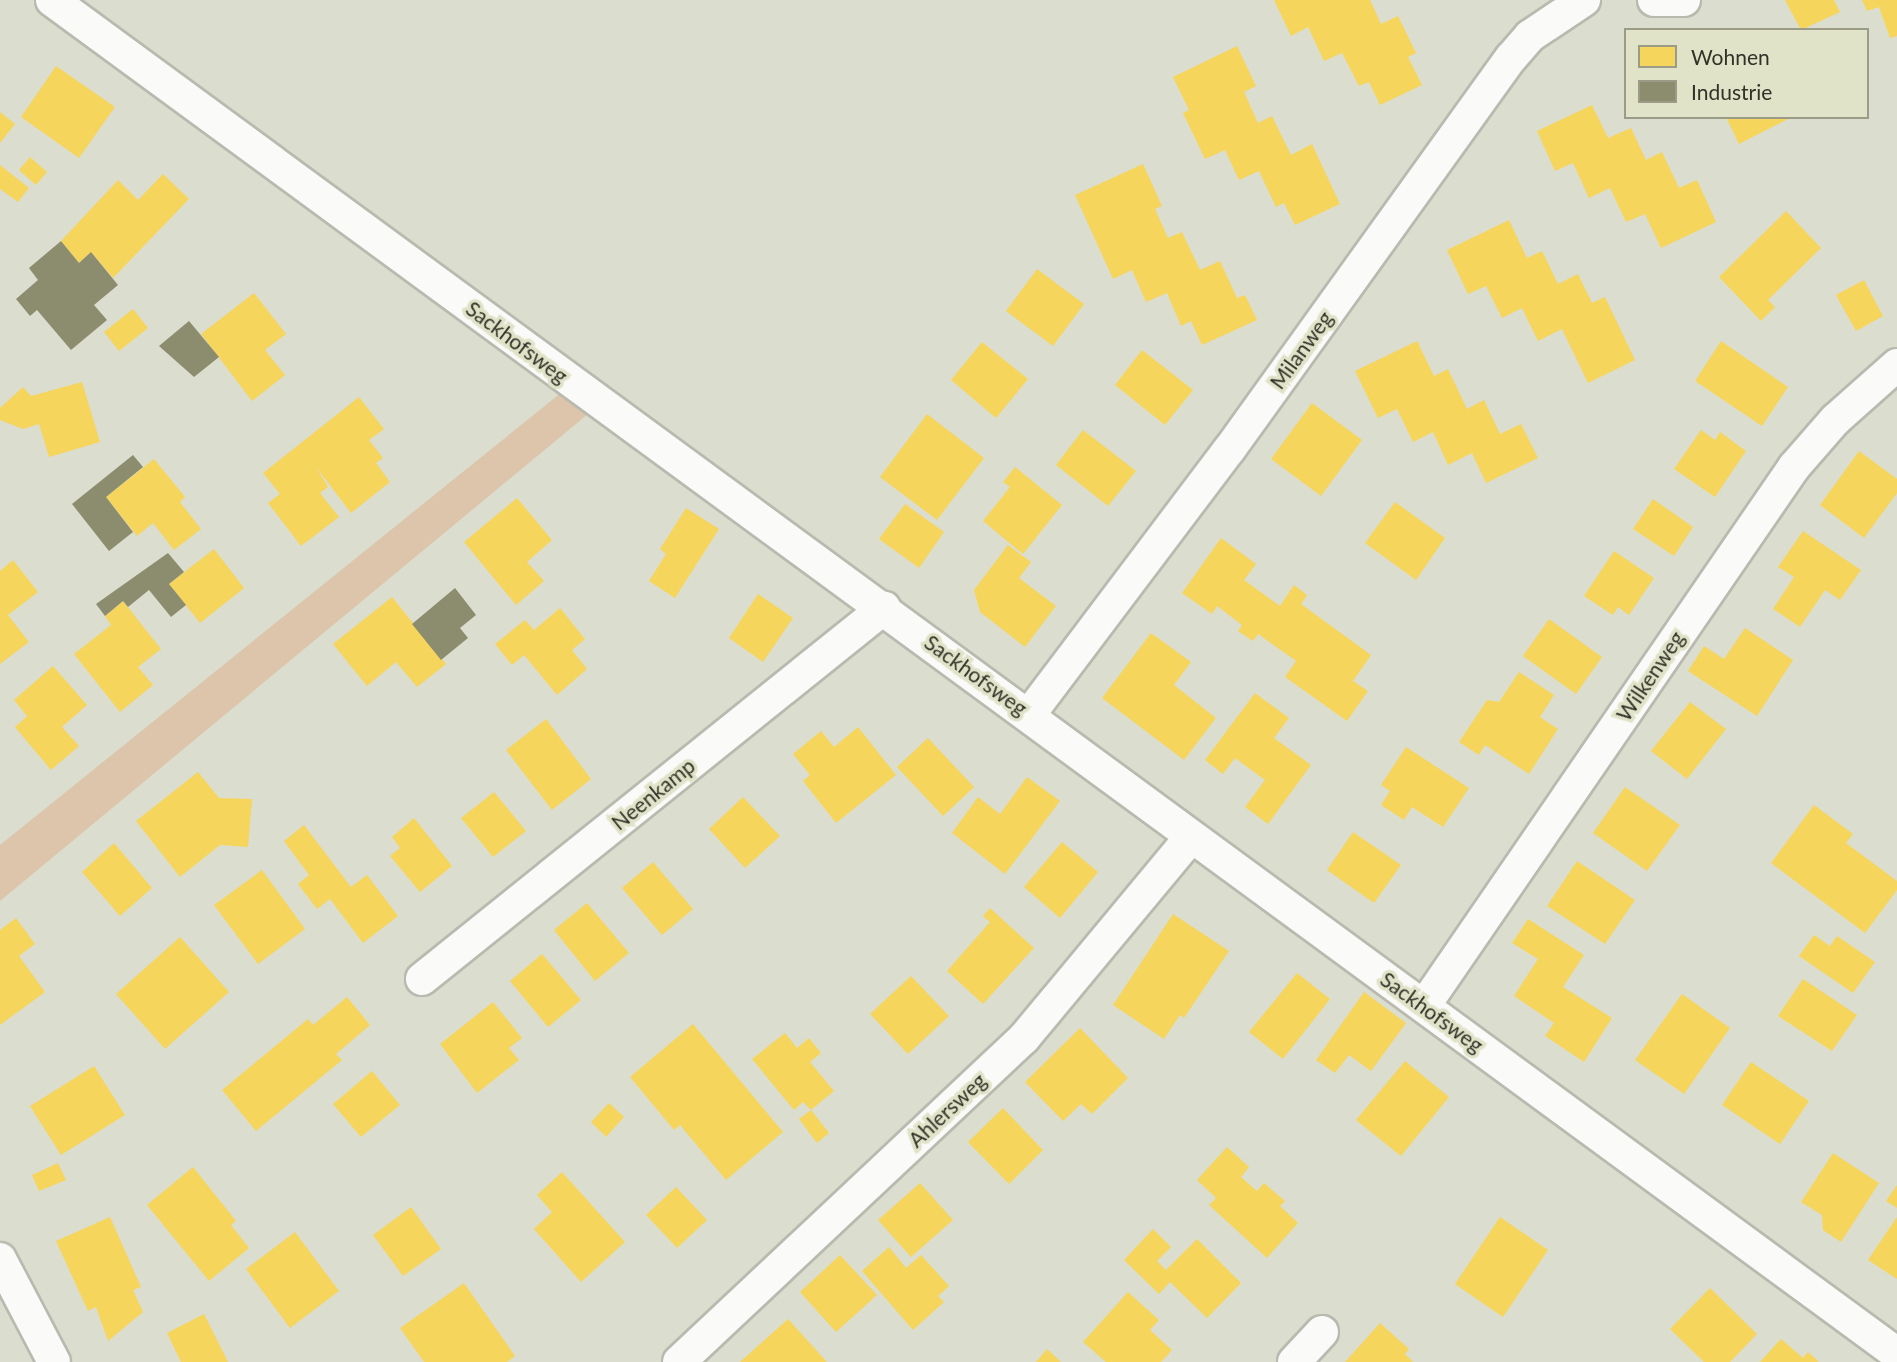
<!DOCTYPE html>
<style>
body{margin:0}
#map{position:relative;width:1897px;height:1362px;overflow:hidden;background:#dbddce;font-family:Lato,sans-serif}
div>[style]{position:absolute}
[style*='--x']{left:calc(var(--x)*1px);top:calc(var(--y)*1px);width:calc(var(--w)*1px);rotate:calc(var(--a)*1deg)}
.green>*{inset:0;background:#dcc5aa}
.homes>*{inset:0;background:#f6d55c}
.industry>*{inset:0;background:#8c8c6e}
.roads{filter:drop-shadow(2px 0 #b9baaf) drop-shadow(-2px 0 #b9baaf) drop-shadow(0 2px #b9baaf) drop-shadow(0 -2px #b9baaf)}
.minor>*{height:32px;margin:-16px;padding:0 16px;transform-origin:16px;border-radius:16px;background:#fafaf8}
span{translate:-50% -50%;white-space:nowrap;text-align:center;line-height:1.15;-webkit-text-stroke:7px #e0e3c8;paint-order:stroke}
.street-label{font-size:21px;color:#313227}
.legend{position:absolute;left:1624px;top:28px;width:245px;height:91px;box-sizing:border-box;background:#e0e3c8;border:2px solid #9a9c88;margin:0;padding:9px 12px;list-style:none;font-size:21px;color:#313227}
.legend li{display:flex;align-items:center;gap:14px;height:35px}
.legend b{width:35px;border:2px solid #9a9c88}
</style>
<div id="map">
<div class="green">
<i style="clip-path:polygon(572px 384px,600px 404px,0 901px,0 845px)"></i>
</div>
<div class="homes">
<i style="clip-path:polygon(1274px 0,1370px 0,1381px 24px,1398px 16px,1416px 53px,1408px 57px,1422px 85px,1380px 105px,1369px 82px,1359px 86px,1342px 53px,1324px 61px,1308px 27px,1291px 36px)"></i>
<i style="clip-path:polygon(1785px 0,1834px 0,1840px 12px,1801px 30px)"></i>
<i style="clip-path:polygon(1862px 0,1897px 0,1897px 36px,1890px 38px,1879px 7px,1867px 11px)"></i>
<i style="clip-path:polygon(1237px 46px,1256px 86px,1244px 92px,1258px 123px,1272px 116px,1291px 155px,1312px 144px,1340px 204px,1295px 225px,1284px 203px,1276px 207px,1259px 171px,1239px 180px,1225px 150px,1205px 159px,1183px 113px,1189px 110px,1173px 77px)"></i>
<i style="clip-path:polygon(56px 66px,115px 107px,79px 158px,21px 117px)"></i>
<i style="clip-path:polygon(1592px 105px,1608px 138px,1631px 128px,1646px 160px,1662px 152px,1679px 188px,1697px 180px,1716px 222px,1661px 248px,1645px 214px,1626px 222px,1610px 188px,1589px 198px,1573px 163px,1555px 171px,1537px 131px)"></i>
<i style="clip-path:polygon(0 112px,15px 124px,0 143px)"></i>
<i style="clip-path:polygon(1726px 117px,1792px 117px,1739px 144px)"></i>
<i style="clip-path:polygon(30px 157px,47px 172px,36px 185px,19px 170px)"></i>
<i style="clip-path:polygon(1143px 164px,1162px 206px,1155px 209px,1168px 238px,1182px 232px,1200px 270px,1220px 261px,1237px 298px,1245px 295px,1257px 320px,1202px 345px,1191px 321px,1181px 326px,1167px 293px,1146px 302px,1132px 270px,1113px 279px,1075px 195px)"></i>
<i style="clip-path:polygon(0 165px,29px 188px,18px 202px,0 189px)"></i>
<i style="clip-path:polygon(163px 174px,189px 199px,113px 278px,91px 252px,79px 263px,61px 241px,118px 180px,138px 200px)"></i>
<i style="clip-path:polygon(1786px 211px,1821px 248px,1768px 300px,1775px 307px,1761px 321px,1719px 277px)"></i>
<i style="clip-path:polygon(1509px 220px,1527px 258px,1542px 251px,1558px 284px,1578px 274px,1592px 303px,1605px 297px,1635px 360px,1588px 383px,1562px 329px,1538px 341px,1522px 308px,1502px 318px,1486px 286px,1468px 294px,1447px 250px)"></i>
<i style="clip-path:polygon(1037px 269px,1084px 304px,1053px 346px,1006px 311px)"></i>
<i style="clip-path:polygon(1864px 280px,1883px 316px,1856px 331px,1836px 295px)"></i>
<i style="clip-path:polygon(254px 293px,286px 334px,265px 350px,285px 375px,252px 401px,201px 334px)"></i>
<i style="clip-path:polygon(133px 309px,148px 328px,119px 351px,104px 332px)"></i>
<i style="clip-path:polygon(1417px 341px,1434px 376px,1448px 369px,1467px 409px,1484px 400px,1500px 434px,1521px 424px,1538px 458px,1486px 483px,1472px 453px,1448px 465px,1433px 432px,1413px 442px,1397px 409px,1378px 418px,1355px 371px)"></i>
<i style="clip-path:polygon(1721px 341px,1788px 387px,1762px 426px,1695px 381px)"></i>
<i style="clip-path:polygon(982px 342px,1028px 379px,996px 418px,951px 380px)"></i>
<i style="clip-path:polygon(1142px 350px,1193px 390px,1165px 425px,1115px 385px)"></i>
<i style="clip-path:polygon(82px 382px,100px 442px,49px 457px,39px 424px,23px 429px,0 420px,0 408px,23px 387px,31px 396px)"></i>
<i style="clip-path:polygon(359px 397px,384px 429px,369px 440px,383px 458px,376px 463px,390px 482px,351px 513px,316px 467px,328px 487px,320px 493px,339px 517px,301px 546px,268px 503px,280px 494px,263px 473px)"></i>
<i style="clip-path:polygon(1312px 403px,1362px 440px,1321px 496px,1271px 459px)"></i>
<i style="clip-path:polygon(927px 414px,984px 458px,937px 520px,880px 477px)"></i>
<i style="clip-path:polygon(1083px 430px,1136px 471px,1108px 506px,1056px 465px)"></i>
<i style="clip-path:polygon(1701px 430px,1715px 440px,1720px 432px,1746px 451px,1715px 497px,1674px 469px)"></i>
<i style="clip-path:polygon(1859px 451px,1897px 479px,1897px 493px,1864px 538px,1820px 505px)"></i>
<i style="clip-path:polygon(154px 459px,185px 497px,180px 502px,201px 529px,174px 550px,153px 523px,137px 536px,106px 497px)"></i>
<i style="clip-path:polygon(1015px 467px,1062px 505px,1023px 554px,983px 521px,1010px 487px,1003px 482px)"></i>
<i style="clip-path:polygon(517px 498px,552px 540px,527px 562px,544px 581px,516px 605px,464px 542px)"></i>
<i style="clip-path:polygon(1653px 499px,1693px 527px,1674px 556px,1633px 529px)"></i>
<i style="clip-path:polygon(1395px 502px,1445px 538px,1416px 580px,1365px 543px)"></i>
<i style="clip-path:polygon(905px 504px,944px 532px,919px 568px,879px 539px)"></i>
<i style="clip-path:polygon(686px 508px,719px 529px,675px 598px,649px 581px,666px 554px,660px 549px)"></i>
<i style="clip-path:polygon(1803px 531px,1861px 570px,1840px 600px,1825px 590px,1800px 627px,1773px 609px,1794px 577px,1778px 567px)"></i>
<i style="clip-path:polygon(1221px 538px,1256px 564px,1244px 580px,1280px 606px,1294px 585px,1307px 595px,1301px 604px,1371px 655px,1353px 681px,1368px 691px,1347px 721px,1285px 677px,1296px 661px,1258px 634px,1253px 641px,1238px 631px,1242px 625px,1217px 606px,1212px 614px,1182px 593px)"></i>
<i style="clip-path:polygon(1008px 545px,1031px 562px,1019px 578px,1056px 606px,1025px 647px,980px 612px,974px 590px)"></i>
<i style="clip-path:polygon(214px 549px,244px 588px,200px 623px,169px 584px)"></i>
<i style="clip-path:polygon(1614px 551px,1654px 578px,1629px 615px,1618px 607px,1613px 615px,1584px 596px)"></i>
<i style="clip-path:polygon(13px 560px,38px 592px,8px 615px,29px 642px,0 664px,0 571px)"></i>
<i style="clip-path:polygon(758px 594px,793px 618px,763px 662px,729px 638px)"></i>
<i style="clip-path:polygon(392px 597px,446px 664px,417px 687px,396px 662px,367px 686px,333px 644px)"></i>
<i style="clip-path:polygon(123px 601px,161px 649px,138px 667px,153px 685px,120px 712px,74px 654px,111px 625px,105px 616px)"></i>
<i style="clip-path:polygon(560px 608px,585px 639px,572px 650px,587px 669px,557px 695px,524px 655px,512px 665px,495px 644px,525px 620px,534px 630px)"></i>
<i style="clip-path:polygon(1549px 619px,1602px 657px,1576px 694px,1523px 656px)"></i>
<i style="clip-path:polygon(1745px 628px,1793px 660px,1757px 716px,1688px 671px,1704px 646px,1724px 659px)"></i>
<i style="clip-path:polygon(1151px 633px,1191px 662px,1174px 685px,1216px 718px,1184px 760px,1102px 698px)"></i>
<i style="clip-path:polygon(53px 666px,87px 705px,62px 727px,79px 746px,51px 770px,15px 727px,27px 716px,14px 700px)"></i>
<i style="clip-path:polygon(1519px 672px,1554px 695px,1540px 717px,1558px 729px,1529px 774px,1485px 745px,1479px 755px,1459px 742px,1487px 700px,1499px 702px)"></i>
<i style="clip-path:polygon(1255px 693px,1289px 718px,1274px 738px,1311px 765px,1268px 824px,1245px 807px,1265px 780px,1235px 758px,1223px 774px,1205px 760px)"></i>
<i style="clip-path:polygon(1690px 702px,1726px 729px,1687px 779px,1651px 751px)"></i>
<i style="clip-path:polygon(546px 719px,591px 779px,552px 810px,506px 750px)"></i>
<i style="clip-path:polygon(858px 727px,896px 775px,836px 823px,803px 781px,810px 775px,793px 754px,821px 731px,834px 747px)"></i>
<i style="clip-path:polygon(928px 738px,974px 787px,943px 816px,897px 767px)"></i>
<i style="clip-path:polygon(1406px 747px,1469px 788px,1443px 827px,1412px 807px,1404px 820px,1381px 805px,1390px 791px,1381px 785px)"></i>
<i style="clip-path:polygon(198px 772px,219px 798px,252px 799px,248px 847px,220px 845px,180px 877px,136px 821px)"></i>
<i style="clip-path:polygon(1027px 777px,1060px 801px,1005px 874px,952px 833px,978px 797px,1000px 814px)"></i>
<i style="clip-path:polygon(1625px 787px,1680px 825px,1647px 871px,1593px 833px)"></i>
<i style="clip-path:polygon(494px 792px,526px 831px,493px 857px,461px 818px)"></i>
<i style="clip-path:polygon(743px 797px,780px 836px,745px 868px,709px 829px)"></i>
<i style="clip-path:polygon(1814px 805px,1853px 834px,1846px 843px,1897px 881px,1897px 890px,1865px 933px,1771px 863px)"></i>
<i style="clip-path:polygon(414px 818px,452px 866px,420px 892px,390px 856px,400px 848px,392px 837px)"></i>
<i style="clip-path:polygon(304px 825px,351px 887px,367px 875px,398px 916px,363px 943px,330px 899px,317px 909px,298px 884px,309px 875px,284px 841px)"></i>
<i style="clip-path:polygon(1353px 832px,1401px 865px,1374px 903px,1327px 870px)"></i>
<i style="clip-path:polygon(1062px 842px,1098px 872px,1060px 918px,1024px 887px)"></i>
<i style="clip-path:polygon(114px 843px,152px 888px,120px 916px,82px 872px)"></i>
<i style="clip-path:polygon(1577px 861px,1635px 900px,1605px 944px,1547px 906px)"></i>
<i style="clip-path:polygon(653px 862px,693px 909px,662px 935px,622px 888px)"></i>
<i style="clip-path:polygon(262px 870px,305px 929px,258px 964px,214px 905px)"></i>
<i style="clip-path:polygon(587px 903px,629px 953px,595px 981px,554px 930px)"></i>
<i style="clip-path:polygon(990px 908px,1034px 948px,983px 1004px,947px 971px,990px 922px,983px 916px)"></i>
<i style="clip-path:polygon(1173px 914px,1229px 951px,1184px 1018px,1180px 1015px,1164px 1039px,1113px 1005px)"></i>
<i style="clip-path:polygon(16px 918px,35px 944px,19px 956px,45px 992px,0 1025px,0 930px)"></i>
<i style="clip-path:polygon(1528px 919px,1584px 955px,1563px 987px,1612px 1018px,1584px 1062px,1545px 1036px,1554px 1023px,1514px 996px,1538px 959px,1512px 943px)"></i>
<i style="clip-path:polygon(1814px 935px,1830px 946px,1837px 936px,1875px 962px,1853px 993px,1799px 956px)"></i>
<i style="clip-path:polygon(180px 937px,229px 992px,165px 1049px,116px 994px)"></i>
<i style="clip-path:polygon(542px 954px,581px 1000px,548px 1027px,510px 981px)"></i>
<i style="clip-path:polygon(1297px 973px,1330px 999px,1283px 1059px,1249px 1032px)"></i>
<i style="clip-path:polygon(911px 976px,949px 1016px,908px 1054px,870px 1014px)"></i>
<i style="clip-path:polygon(1803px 979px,1857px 1015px,1832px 1051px,1778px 1016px)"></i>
<i style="clip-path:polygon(1364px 992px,1406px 1023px,1371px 1071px,1349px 1055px,1335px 1073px,1316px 1060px)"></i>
<i style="clip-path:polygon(1682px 994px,1730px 1028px,1684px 1094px,1635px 1060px)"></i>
<i style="clip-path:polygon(347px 997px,370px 1025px,336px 1054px,342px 1060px,256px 1131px,222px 1090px,308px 1019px,313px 1025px)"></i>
<i style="clip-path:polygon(493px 1002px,522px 1038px,509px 1048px,519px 1060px,477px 1093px,440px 1044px)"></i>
<i style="clip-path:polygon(693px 1024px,783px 1132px,726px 1180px,680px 1125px,674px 1130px,630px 1077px)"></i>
<i style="clip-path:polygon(1080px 1028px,1128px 1078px,1092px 1114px,1081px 1104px,1063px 1121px,1025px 1082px)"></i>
<i style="clip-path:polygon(785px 1033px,797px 1048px,809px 1038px,821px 1053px,810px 1062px,834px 1091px,811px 1110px,803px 1102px,794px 1110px,752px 1059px)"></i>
<i style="clip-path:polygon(1405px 1061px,1449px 1097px,1401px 1156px,1356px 1120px)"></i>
<i style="clip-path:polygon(1751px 1062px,1809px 1101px,1780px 1144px,1722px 1105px)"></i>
<i style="clip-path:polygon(94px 1066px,125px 1115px,61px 1155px,30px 1106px)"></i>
<i style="clip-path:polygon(372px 1071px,400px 1105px,361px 1137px,333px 1104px)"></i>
<i style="clip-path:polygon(609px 1103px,624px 1117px,606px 1137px,591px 1122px)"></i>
<i style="clip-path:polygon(1003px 1108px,1043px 1150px,1009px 1184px,968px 1142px)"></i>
<i style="clip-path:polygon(811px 1110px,829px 1133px,817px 1143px,799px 1119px)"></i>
<i style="clip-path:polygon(1227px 1147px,1249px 1167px,1241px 1177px,1257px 1191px,1264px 1183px,1285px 1201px,1280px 1206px,1298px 1223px,1267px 1258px,1209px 1205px,1216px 1198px,1197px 1180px)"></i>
<i style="clip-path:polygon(1833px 1153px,1879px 1183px,1841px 1242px,1823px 1230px,1822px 1215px,1801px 1202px)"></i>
<i style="clip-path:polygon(58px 1163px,66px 1180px,39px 1191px,32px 1175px)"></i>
<i style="clip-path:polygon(193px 1167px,236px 1221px,231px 1225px,249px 1248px,209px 1281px,147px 1205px)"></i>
<i style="clip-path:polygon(562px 1172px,625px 1242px,581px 1282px,534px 1229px,552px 1212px,537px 1195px)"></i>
<i style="clip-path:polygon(920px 1183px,953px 1220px,911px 1257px,878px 1220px)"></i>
<i style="clip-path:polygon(1897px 1185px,1897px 1208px,1886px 1201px)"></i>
<i style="clip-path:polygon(676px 1187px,707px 1220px,677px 1248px,646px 1215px)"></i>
<i style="clip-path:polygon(411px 1207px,441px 1249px,403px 1276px,373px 1235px)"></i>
<i style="clip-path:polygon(110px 1217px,141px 1287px,133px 1290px,143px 1312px,108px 1341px,96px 1307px,88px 1311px,56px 1241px)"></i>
<i style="clip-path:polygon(1500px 1217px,1548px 1250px,1503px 1317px,1455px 1284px)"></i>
<i style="clip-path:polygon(1897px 1217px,1897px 1279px,1868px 1260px)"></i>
<i style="clip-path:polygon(1153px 1229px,1171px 1247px,1157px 1261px,1166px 1270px,1197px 1239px,1241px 1283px,1207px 1318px,1170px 1282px,1159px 1294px,1124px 1260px)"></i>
<i style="clip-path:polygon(295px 1232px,339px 1291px,290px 1328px,246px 1269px)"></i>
<i style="clip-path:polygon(889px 1247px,906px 1268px,921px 1255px,949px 1286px,938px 1296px,944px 1302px,913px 1330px,862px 1271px)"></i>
<i style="clip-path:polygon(840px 1255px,877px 1295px,836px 1332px,800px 1292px)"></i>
<i style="clip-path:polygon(464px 1283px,515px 1356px,507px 1362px,424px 1362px,400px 1328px)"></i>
<i style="clip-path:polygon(1710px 1288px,1757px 1334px,1730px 1362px,1704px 1362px,1670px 1329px)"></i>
<i style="clip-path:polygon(1128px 1292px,1159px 1320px,1150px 1330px,1172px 1350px,1161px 1362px,1106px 1362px,1083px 1342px)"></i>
<i style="clip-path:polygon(204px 1314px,228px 1362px,181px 1362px,167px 1333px)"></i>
<i style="clip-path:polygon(788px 1319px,827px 1362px,740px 1362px)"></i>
<i style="clip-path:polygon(1380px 1323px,1409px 1349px,1405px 1354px,1413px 1362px,1345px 1362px)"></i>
<i style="clip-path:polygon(1781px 1339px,1803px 1358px,1808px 1352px,1819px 1362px,1760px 1362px)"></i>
<i style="clip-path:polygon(1047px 1349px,1061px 1362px,1036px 1362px)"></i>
</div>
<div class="industry">
<i style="clip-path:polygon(61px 241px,79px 263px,91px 252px,118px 285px,94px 305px,107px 320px,71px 350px,37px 310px,30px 316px,16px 299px,38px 280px,29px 268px)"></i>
<i style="clip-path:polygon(189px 321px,219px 357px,194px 377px,159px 346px)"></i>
<i style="clip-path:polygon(133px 455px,143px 467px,106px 497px,133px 532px,109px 551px,72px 504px)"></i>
<i style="clip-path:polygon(168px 553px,184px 572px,169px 584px,186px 605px,171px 617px,149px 590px,128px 607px,123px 601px,105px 616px,96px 604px)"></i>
<i style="clip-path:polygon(455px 588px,476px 615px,460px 628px,468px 638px,441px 660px,412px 624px)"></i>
</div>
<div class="roads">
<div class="minor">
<i style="--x:52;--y:0;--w:2289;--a:36.27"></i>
<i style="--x:1654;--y:0;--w:30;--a:0"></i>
<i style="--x:1029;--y:715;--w:332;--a:-53"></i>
<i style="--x:1229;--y:450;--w:483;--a:-54.3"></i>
<i style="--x:1511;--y:58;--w:29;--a:-49"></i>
<i style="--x:1530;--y:36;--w:65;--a:-33.7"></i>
<i style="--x:422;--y:979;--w:593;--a:-38.77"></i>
<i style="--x:1424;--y:1006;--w:654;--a:-55.53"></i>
<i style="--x:1794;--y:467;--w:62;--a:-48.9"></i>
<i style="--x:1835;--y:420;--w:83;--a:-41.6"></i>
<i style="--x:0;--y:1259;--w:116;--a:62.3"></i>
<i style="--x:679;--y:1362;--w:473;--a:-43.2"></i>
<i style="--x:1024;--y:1038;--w:261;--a:-50.3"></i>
<i style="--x:1294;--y:1362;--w:41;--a:-47"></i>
</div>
</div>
<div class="street-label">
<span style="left:517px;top:342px;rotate:37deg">Sackhofsweg</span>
<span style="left:1301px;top:350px;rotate:-54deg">Milanweg</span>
<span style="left:976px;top:675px;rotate:36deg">Sackhofsweg</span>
<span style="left:1650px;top:676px;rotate:-56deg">Wilkenweg</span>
<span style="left:653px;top:794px;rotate:-39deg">Neenkamp</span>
<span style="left:1432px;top:1012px;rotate:36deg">Sackhofsweg</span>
<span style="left:947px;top:1110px;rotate:-43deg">Ahlersweg</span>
</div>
<ul class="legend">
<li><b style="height:19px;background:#f6d55c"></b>Wohnen</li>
<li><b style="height:19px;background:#8c8c6e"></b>Industrie</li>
</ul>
</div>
